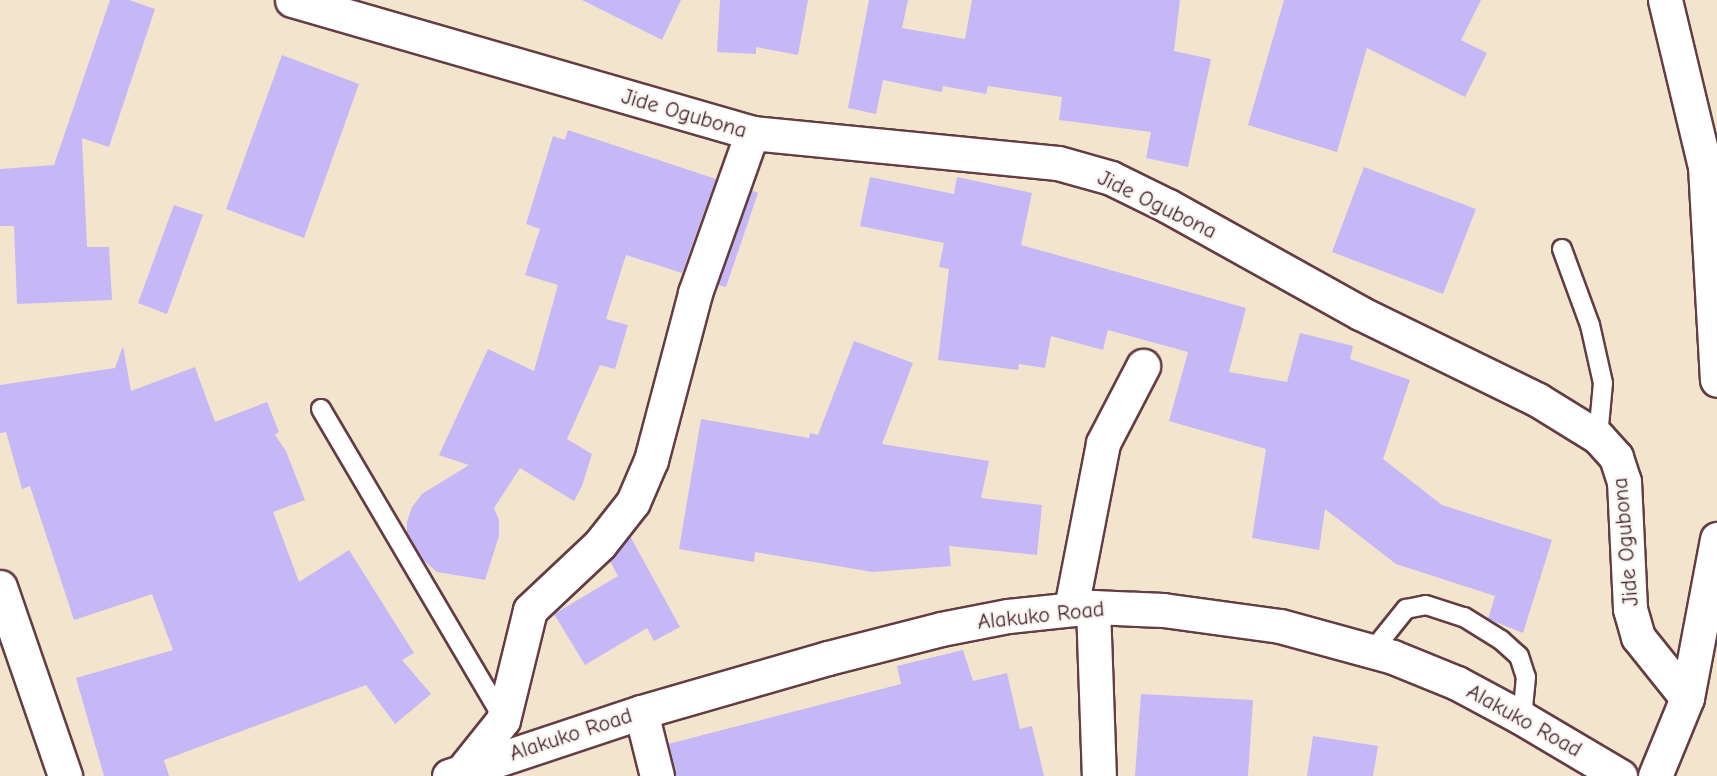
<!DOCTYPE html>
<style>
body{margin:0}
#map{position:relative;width:1717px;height:776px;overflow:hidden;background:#f3e4ce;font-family:"Comic Neue",sans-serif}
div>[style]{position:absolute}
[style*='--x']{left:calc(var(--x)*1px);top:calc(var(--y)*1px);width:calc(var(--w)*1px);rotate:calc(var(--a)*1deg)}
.building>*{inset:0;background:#c6b8f6}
.roads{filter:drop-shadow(2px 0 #633d43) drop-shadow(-2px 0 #633d43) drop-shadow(0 2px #633d43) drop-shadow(0 -2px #633d43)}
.service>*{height:18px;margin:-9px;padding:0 9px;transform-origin:9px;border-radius:9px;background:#fff}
.minor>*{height:33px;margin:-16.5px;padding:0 16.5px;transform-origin:16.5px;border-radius:16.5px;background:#fff}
.secondary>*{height:33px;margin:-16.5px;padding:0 16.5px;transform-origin:16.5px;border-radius:16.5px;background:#fff}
span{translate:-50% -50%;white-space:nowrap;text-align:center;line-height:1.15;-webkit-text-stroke:5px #f6f6f2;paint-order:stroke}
.street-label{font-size:22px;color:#4a1f2b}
</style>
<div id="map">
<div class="building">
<i style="clip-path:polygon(110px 0,129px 0,155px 9px,109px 147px,82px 138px,87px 247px,109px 247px,112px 300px,17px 304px,14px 226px,0 226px,0 169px,54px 165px)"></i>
<i style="clip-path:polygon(582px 0,681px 0,662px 40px)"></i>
<i style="clip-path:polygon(720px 0,808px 0,798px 55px,756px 47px,756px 54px,717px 52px)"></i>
<i style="clip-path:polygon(869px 0,908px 0,902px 28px,965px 39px,972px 0,1180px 0,1174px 51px,1211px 59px,1188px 167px,1146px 158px,1151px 132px,1059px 120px,1062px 97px,988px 86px,986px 94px,943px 86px,942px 92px,883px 80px,876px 114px,848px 108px)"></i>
<i style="clip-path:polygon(1284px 0,1481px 0,1461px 40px,1487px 53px,1465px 97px,1367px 48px,1337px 152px,1248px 125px)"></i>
<i style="clip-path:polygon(282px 55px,359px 84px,304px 238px,226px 209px)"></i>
<i style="clip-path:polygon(568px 130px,716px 179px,682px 273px,626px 255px,606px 319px,628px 325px,615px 369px,600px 365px,567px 439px,592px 454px,582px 486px,574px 501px,520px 468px,494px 508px,499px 520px,499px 536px,485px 580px,437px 572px,423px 560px,407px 533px,407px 522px,412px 507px,422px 494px,469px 465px,439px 455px,488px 349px,534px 371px,558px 285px,525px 275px,540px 229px,526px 224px,553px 136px,565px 140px)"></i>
<i style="clip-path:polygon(1364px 167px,1476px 209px,1443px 294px,1332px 252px)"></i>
<i style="clip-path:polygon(870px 177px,954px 194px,957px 177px,1032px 193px,1021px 245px,1246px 308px,1229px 372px,1287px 382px,1300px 333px,1353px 346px,1350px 359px,1410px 380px,1383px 459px,1442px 505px,1552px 540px,1523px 633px,1488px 619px,1495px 596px,1396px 564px,1325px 509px,1319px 550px,1252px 538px,1266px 449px,1169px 421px,1188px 352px,1108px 330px,1103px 350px,1051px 336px,1045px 368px,1019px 364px,1018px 370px,938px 360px,949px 269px,939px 267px,944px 243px,860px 226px)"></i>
<i style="clip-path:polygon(751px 190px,758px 193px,726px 287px,718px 285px)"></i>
<i style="clip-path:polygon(174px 205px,203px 215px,167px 314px,138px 303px)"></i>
<i style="clip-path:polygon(854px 341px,913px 363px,882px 444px,989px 461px,981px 498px,1042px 505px,1037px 555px,949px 546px,951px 566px,873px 572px,755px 552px,754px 562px,679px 549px,701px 419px,809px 438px,810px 433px,818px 435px)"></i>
<i style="clip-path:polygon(123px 346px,131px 391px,195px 367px,215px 422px,267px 402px,279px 432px,275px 435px,286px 451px,305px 500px,273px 512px,299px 582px,349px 550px,414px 653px,402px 660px,431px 694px,395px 724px,366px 685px,164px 760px,169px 776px,104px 776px,76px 678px,173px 650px,152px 594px,74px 620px,30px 486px,22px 489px,6px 432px,0 433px,0 385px,115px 368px)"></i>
<i style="clip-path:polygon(630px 536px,680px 627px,654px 641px,647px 628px,585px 665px,554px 614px,618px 576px,610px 561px)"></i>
<i style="clip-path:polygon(963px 650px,973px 681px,1007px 673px,1020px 729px,1032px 726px,1044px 776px,675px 776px,668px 744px,901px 684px,897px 666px)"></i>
<i style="clip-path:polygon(1141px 694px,1253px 700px,1248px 776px,1135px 776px)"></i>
<i style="clip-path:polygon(1313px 736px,1378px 746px,1373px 776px,1307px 776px)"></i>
</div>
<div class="roads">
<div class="service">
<i style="--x:1562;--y:249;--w:81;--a:69.8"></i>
<i style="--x:1590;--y:325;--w:59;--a:77.4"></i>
<i style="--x:1603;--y:383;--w:54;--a:95.3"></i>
<i style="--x:321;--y:409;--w:359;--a:59.5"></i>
<i style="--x:1373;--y:650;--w:53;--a:-51.2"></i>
<i style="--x:1406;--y:609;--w:20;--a:-11"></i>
<i style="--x:1426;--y:605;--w:40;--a:18"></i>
<i style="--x:1464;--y:617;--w:44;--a:31.9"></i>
<i style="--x:1501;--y:640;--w:24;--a:42"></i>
<i style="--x:1519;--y:656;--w:22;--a:72"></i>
<i style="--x:1526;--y:677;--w:41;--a:95.6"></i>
</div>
<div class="minor">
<i style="--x:292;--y:0;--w:479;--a:16.1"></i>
<i style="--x:752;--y:133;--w:307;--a:5.6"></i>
<i style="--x:1058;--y:163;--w:55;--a:15.8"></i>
<i style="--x:1111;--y:178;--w:64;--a:26.2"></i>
<i style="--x:1168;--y:206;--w:220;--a:29.1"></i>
<i style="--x:1360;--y:313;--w:198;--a:26"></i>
<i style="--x:1538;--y:400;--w:70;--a:31.7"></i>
<i style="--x:1598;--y:437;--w:27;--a:48"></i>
<i style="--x:1616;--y:457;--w:25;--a:72"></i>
<i style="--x:1624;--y:481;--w:128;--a:87.3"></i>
<i style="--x:1630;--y:609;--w:29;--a:74"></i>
<i style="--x:1638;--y:637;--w:78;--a:51.2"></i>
<i style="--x:1665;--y:0;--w:171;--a:76.5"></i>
<i style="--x:1705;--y:166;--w:214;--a:86.8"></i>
<i style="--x:0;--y:587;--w:200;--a:71"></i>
<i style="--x:1093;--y:607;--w:169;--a:88"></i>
<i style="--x:1071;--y:608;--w:168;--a:-79"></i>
<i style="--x:1103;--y:443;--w:87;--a:-62.5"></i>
<i style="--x:641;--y:712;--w:66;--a:76"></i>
<i style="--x:463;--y:770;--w:64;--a:-51.3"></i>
<i style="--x:503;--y:720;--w:113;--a:-76.2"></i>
<i style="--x:530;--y:610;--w:96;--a:-43.3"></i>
<i style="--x:600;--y:544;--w:53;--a:-51.8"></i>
<i style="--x:633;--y:502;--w:46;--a:-66.8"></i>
<i style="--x:651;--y:460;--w:173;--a:-75.2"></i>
<i style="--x:695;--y:293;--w:170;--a:-70.4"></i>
<i style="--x:1655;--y:776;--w:84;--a:-67.7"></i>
<i style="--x:1687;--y:698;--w:162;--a:-79.3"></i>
</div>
<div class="secondary">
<i style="--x:449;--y:776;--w:202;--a:-18.4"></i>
<i style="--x:641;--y:712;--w:195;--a:-16.1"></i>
<i style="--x:828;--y:658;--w:117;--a:-14.4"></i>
<i style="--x:941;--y:629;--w:68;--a:-11"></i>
<i style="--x:1008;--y:616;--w:85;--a:-6"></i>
<i style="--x:1093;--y:607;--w:70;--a:2.5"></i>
<i style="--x:1163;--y:610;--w:118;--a:7.8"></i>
<i style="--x:1280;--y:626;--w:117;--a:15.3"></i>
<i style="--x:1393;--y:657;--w:69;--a:22.1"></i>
<i style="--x:1457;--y:683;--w:74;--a:28.3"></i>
<i style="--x:1522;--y:718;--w:114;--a:30.6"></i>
</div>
</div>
<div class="street-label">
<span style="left:684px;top:114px;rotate:16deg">Jide Ogubona</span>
<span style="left:1157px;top:205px;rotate:26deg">Jide Ogubona</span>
<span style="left:1626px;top:542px;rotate:-95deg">Jide Ogubona</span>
<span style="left:1041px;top:616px;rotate:-6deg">Alakuko Road</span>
<span style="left:1524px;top:721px;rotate:29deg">Alakuko Road</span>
<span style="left:571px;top:735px;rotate:-18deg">Alakuko Road</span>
</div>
</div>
